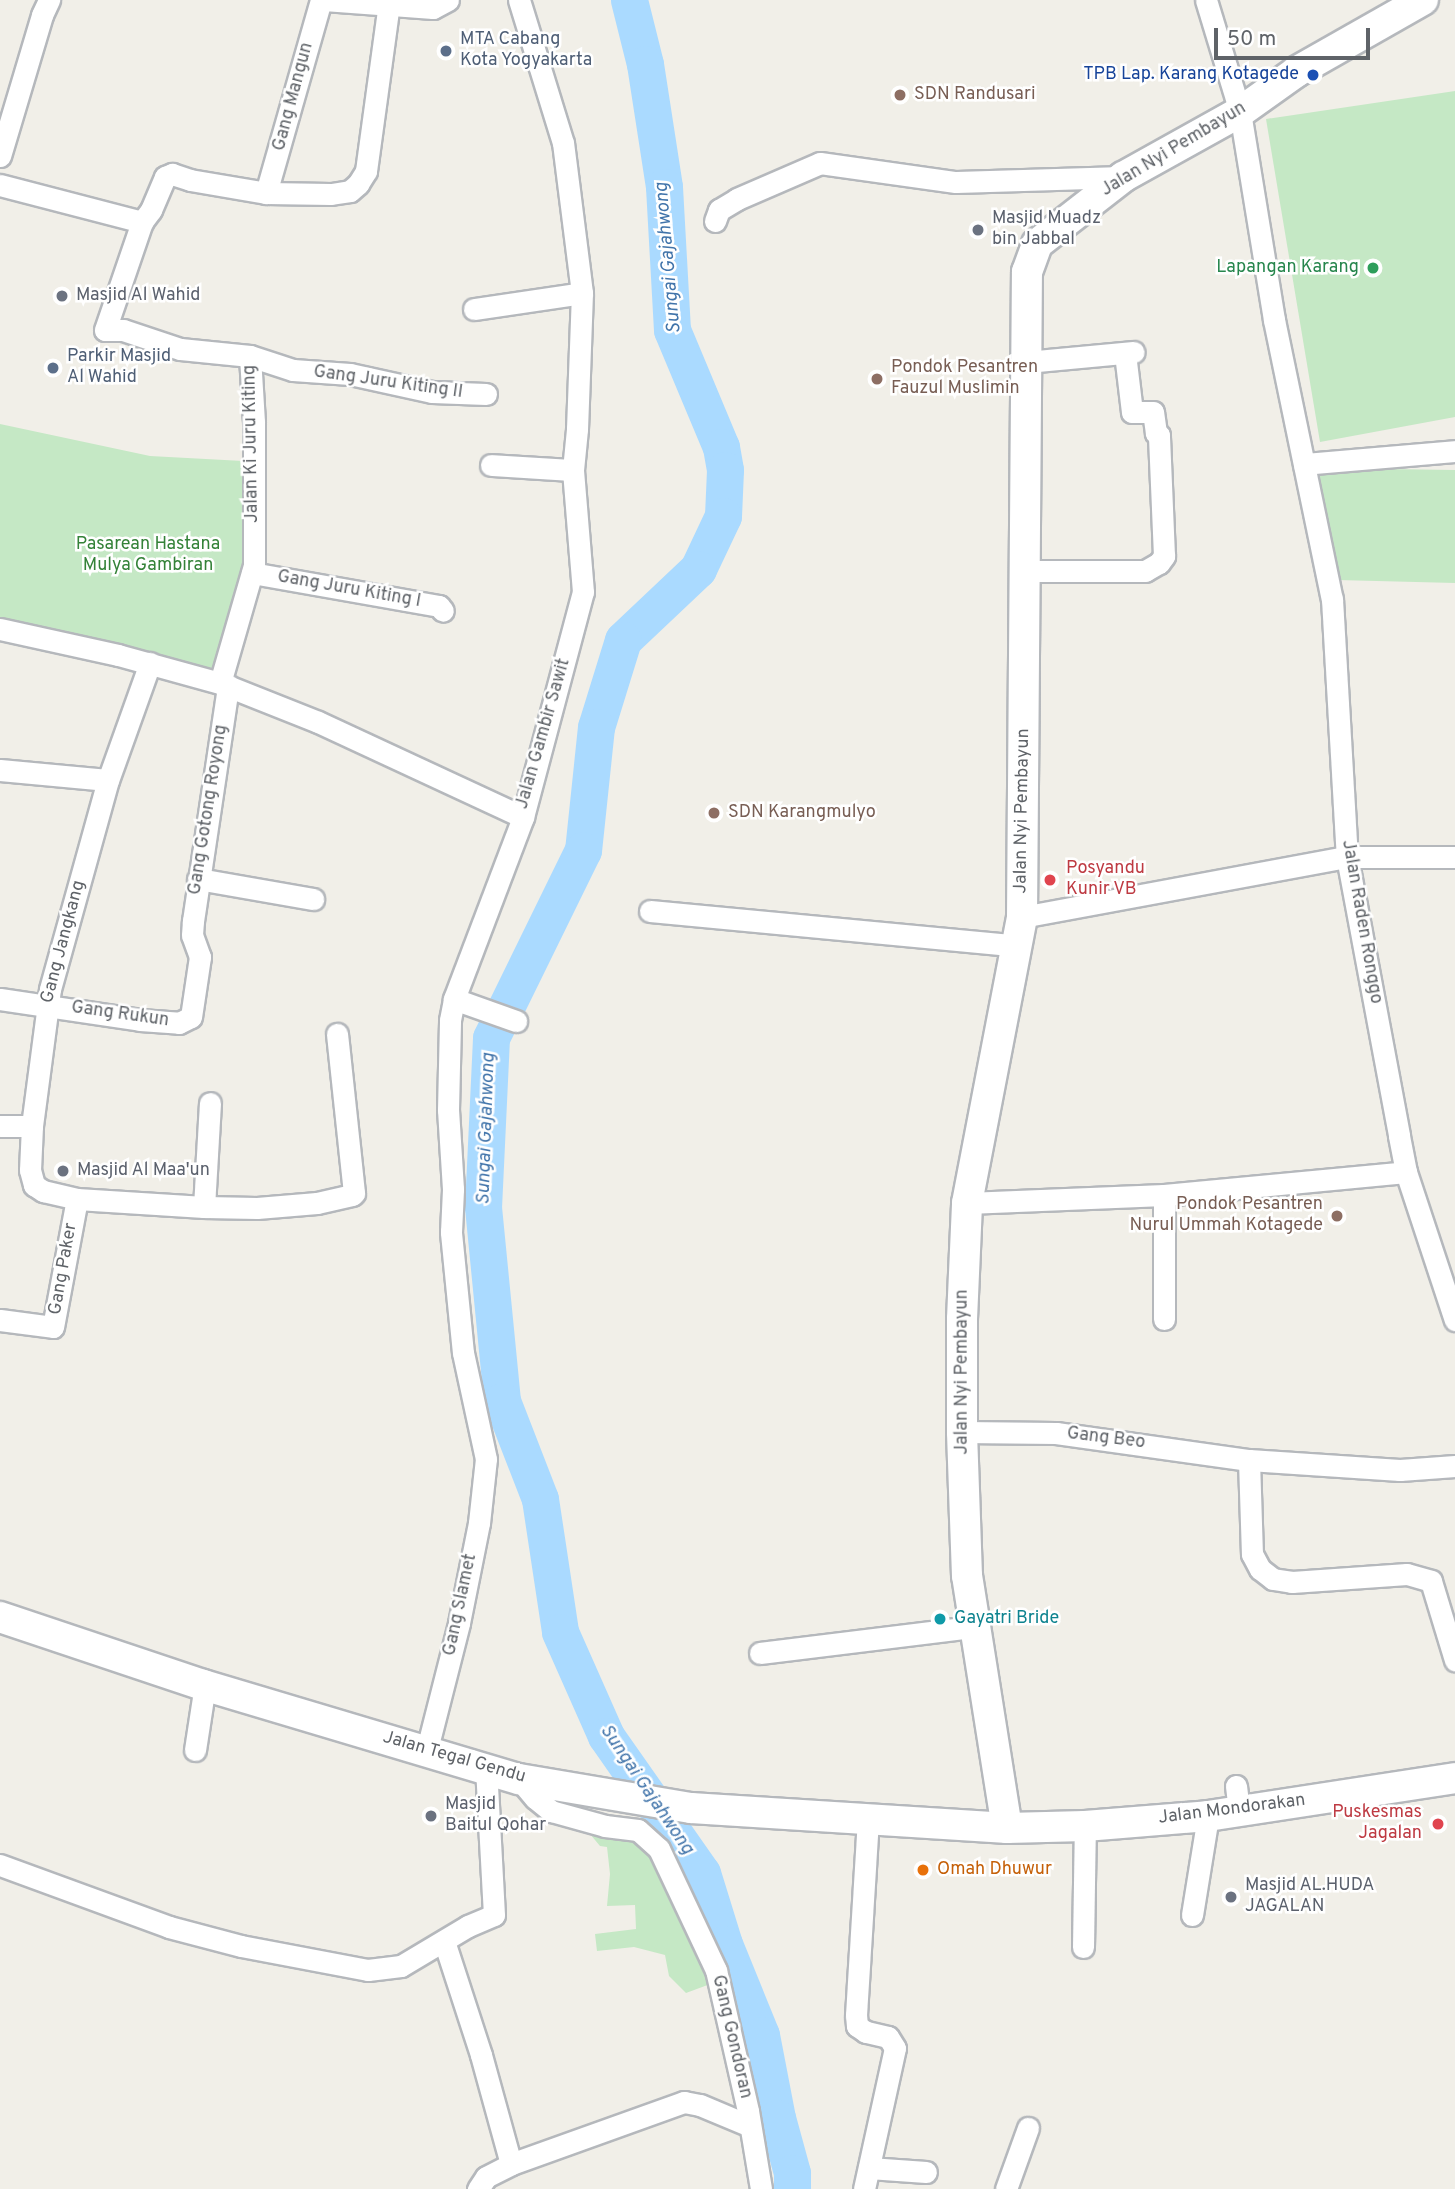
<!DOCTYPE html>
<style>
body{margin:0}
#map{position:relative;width:1455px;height:2189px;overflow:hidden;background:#f1efe8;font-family:Overpass,sans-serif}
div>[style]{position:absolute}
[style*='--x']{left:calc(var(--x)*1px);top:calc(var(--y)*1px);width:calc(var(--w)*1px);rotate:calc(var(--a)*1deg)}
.green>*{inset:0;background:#c5e8c5}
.river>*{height:37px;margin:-18.5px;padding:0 18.5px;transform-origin:18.5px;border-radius:18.5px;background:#aadaff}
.roads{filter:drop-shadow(2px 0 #b5b8bc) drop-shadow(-2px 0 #b5b8bc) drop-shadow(0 2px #b5b8bc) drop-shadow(0 -2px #b5b8bc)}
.street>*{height:21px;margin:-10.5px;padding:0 10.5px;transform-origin:10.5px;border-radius:10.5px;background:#fff}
.secondary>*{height:30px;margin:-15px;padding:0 15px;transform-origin:15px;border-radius:15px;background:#fff}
.dots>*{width:19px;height:19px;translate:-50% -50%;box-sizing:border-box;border:4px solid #fff;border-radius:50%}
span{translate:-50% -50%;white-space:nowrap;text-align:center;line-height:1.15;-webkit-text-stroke:5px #fff;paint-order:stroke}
.service-label{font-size:18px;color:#4e5e75}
.left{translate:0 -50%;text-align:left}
.transit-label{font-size:18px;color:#164399}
.right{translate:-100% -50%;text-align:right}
.education-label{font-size:18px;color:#785e54}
.street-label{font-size:18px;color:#5f6368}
.worship-label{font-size:18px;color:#5b616d}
.leisure-label{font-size:18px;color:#27864d}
.park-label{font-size:18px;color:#348238}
.health-label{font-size:18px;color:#be3a42}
.culture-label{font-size:18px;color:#0d838f}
.food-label{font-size:18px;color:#c56008}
.water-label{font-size:19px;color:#4174aa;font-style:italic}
.scale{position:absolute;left:1214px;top:28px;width:156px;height:32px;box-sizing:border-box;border:4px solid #5f6368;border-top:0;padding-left:9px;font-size:21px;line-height:24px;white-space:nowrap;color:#5f6368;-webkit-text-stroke:5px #fff;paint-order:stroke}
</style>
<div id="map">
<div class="green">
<i style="clip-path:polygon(1455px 91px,1455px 417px,1320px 442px,1266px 119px)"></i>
<i style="clip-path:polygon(0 424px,150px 456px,243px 461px,249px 566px,216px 672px,0 625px)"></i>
<i style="clip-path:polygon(1314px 468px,1455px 470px,1455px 583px,1337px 580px)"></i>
<i style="clip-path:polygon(621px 1823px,644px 1838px,713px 1983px,686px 1993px,669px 1976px,665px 1955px,634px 1947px,597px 1951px,595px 1934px,636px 1929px,635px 1905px,607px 1906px,610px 1874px,607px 1847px,600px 1846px,590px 1834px)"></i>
</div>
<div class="river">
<i style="--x:629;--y:0;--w:66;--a:76"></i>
<i style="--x:645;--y:64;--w:124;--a:81.2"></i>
<i style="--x:664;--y:187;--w:143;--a:86.8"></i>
<i style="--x:672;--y:330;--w:127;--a:67.3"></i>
<i style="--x:721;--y:447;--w:23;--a:80"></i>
<i style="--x:725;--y:470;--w:46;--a:92.5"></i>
<i style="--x:723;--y:516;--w:59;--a:115.3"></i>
<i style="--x:698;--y:569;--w:103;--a:136.6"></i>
<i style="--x:623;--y:640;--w:91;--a:107.2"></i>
<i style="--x:596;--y:727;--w:124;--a:96"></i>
<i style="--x:583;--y:850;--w:209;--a:116.1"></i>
<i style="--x:491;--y:1038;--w:169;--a:92.7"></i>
<i style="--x:483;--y:1207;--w:195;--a:84.4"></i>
<i style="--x:502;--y:1401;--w:105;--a:68.8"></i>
<i style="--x:540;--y:1499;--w:134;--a:81.4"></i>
<i style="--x:560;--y:1632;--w:114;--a:66.1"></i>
<i style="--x:606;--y:1736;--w:167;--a:55"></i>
<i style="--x:702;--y:1873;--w:74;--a:72.8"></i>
<i style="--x:724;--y:1944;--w:98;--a:67.9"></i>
<i style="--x:761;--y:2035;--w:85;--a:79.1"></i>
<i style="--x:777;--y:2118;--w:57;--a:74.7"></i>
<i style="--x:792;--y:2173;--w:16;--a:90"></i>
</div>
<div class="roads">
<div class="street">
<i style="--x:324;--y:0;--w:109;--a:4.2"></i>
<i style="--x:433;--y:8;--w:17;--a:-28"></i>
<i style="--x:1206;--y:0;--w:117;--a:73.1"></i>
<i style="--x:1240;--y:112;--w:211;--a:80.7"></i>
<i style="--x:1274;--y:320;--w:285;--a:78.3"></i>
<i style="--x:1332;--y:599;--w:258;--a:86.7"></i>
<i style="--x:1347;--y:857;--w:284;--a:79.4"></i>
<i style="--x:1399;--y:1136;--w:37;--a:79"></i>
<i style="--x:1406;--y:1172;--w:156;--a:71.7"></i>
<i style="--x:0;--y:156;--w:147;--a:-73.4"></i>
<i style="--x:42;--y:15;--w:17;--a:-65"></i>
<i style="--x:0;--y:185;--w:147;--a:14.6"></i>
<i style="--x:266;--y:193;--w:201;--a:-74.1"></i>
<i style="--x:715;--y:221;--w:12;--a:-70"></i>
<i style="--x:719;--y:210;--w:21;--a:-31"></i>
<i style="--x:737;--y:199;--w:90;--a:-23.4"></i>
<i style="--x:820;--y:163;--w:137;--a:8"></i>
<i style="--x:956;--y:182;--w:167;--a:-1.7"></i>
<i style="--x:474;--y:309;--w:109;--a:-8.4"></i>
<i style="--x:250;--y:356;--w:45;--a:18"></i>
<i style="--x:293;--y:370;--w:57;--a:4"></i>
<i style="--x:350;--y:374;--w:84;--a:12.4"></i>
<i style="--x:432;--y:392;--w:54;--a:2.1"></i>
<i style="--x:1026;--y:362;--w:108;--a:-5.3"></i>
<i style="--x:1304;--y:464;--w:152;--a:-4.9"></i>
<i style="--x:491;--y:465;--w:82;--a:3.5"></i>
<i style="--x:1023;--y:571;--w:122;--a:0"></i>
<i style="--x:1145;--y:571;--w:16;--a:-30"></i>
<i style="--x:1159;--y:563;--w:9;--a:-54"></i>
<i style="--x:1164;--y:556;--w:121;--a:-92.4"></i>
<i style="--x:1159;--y:435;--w:4;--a:-146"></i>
<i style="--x:1156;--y:433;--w:21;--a:-98"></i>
<i style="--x:1153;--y:412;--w:21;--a:180"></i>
<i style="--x:1132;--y:412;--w:59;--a:-96.8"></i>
<i style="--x:252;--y:573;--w:190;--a:10"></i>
<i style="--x:439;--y:606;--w:6;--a:51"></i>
<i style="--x:0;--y:629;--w:121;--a:12.4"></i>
<i style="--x:118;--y:655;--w:106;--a:15.4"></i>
<i style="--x:220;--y:683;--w:105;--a:21.7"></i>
<i style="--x:318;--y:722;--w:226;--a:24.9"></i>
<i style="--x:150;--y:663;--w:124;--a:109.7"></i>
<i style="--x:108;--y:780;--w:217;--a:105.5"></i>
<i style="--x:50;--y:989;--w:138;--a:97.5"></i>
<i style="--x:32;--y:1126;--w:44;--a:92.6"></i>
<i style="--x:30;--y:1170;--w:16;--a:75"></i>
<i style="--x:34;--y:1185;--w:11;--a:34"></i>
<i style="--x:43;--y:1191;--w:35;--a:13"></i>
<i style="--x:77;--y:1199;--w:127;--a:3.6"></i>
<i style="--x:204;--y:1207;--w:53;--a:1.1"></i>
<i style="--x:257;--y:1208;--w:60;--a:-4.8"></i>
<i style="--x:317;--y:1203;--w:36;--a:-13"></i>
<i style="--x:352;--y:1195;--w:3;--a:-45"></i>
<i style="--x:354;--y:1193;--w:160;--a:-96.1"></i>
<i style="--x:220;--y:683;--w:123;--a:-73.9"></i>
<i style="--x:254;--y:565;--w:143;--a:-90"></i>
<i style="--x:254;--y:422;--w:66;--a:-93.5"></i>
<i style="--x:250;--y:356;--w:70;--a:-174.3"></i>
<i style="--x:180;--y:349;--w:60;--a:-161.6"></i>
<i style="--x:123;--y:330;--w:18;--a:180"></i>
<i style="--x:105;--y:330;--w:114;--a:-71.1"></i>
<i style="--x:142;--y:222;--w:15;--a:-53"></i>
<i style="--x:151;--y:210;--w:36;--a:-67"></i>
<i style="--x:165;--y:177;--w:8;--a:-23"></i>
<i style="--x:172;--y:174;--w:19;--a:18"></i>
<i style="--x:190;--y:180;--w:77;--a:9.7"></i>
<i style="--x:266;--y:193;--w:65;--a:0.9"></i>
<i style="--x:331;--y:194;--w:19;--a:-9"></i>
<i style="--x:350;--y:191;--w:11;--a:-41"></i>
<i style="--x:358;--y:184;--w:15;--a:-58"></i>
<i style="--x:366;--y:171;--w:170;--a:-82.2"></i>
<i style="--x:0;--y:770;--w:108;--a:5.3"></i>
<i style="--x:198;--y:879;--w:117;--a:9.9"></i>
<i style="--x:650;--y:911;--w:370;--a:5.4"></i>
<i style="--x:1022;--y:917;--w:330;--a:-10.5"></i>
<i style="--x:1347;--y:857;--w:108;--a:0"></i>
<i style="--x:0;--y:999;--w:142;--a:8.5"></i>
<i style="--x:140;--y:1020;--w:39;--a:4"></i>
<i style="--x:179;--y:1023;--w:13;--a:-27"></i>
<i style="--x:191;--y:1017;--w:61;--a:-81.5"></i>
<i style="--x:200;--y:957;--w:23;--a:-110"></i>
<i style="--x:192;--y:935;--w:14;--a:-86"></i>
<i style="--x:193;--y:921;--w:238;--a:-81.5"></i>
<i style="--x:454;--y:999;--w:66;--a:19.5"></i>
<i style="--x:0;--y:1126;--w:32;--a:0"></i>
<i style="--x:1164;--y:1195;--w:124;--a:90"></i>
<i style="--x:967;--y:1203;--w:197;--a:-2.3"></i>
<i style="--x:1164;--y:1195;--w:243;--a:-5.4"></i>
<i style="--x:204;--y:1207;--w:104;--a:-86.7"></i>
<i style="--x:0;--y:1320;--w:53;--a:7.5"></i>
<i style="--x:53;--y:1327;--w:130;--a:-79.4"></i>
<i style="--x:962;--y:1432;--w:94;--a:0.6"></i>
<i style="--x:1056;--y:1433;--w:195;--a:8"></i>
<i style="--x:1249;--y:1460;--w:151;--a:3.8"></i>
<i style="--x:1400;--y:1470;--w:55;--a:-4.2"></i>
<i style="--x:1249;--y:1460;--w:94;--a:88.2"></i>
<i style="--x:1252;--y:1554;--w:17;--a:62"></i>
<i style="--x:1260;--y:1569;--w:16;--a:38"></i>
<i style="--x:1273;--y:1579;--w:19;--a:9"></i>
<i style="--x:1292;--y:1582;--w:115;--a:-4"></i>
<i style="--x:1407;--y:1574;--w:25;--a:16"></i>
<i style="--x:1431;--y:1581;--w:83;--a:73.1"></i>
<i style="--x:760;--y:1653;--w:215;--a:-7"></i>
<i style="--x:427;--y:1749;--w:130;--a:-75.7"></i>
<i style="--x:459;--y:1623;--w:102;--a:-78.7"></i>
<i style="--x:479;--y:1523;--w:64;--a:-83.8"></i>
<i style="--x:486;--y:1459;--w:108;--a:-102.2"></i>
<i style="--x:463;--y:1353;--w:122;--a:-95.7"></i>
<i style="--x:451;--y:1232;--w:43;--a:-87.3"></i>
<i style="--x:453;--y:1189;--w:79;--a:-93.6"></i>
<i style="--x:448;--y:1110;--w:90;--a:-88.7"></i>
<i style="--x:450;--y:1020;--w:21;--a:-79"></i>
<i style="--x:454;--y:999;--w:195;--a:-69.2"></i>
<i style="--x:523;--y:817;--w:233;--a:-75.1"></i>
<i style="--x:583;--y:592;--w:122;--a:-94.7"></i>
<i style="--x:573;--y:470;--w:41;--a:-84.4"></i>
<i style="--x:577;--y:429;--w:136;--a:-87.9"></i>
<i style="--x:582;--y:293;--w:151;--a:-97.2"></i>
<i style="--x:563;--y:143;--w:150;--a:-107.1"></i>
<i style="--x:195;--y:1750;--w:66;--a:-81.3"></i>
<i style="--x:519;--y:1779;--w:25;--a:50"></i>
<i style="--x:535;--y:1798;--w:21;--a:39"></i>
<i style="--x:551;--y:1811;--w:56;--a:15.5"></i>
<i style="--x:605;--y:1826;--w:33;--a:7"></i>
<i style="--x:638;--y:1830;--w:28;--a:42"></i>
<i style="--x:659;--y:1849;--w:134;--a:64.8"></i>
<i style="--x:716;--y:1970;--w:145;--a:77.2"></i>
<i style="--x:748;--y:2111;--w:79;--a:80.5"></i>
<i style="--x:1236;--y:1786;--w:25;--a:83"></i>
<i style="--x:0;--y:1865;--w:180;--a:20.1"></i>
<i style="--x:169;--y:1927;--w:74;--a:14.8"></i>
<i style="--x:241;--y:1946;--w:129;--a:10.7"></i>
<i style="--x:368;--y:1970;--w:33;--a:-7"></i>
<i style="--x:401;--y:1966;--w:78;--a:-30.8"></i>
<i style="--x:468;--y:1926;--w:28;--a:-23"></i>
<i style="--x:494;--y:1915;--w:146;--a:-93.1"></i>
<i style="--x:1192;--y:1915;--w:100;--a:-80.8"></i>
<i style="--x:444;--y:1941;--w:120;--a:72"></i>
<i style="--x:481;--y:2055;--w:113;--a:74.6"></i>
<i style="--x:1083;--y:1947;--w:121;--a:-89.1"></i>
<i style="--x:869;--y:2168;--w:57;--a:4"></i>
<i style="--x:478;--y:2189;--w:14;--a:-56"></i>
<i style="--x:486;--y:2177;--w:28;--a:-27"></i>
<i style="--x:511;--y:2164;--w:184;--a:-19.7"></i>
<i style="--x:684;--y:2102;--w:16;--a:11"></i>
<i style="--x:700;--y:2105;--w:54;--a:22.8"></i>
<i style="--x:864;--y:2189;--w:144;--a:-77.6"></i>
<i style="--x:895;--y:2048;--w:13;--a:-122"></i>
<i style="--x:888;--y:2037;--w:23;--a:-167"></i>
<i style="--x:866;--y:2032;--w:11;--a:-146"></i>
<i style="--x:857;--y:2026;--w:11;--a:-95"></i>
<i style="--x:856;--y:2015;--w:196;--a:-86.5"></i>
<i style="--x:1006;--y:2189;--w:65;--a:-70.2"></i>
</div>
<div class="secondary">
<i style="--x:0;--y:1617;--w:214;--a:18.5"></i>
<i style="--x:203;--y:1685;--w:330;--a:16.6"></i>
<i style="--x:519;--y:1779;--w:174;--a:9.6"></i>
<i style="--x:691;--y:1808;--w:317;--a:3.6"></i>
<i style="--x:1007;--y:1828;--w:78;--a:-1.5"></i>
<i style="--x:1085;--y:1826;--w:123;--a:-4.6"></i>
<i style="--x:1208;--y:1816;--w:250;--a:-8.7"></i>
<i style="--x:1007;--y:1828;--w:255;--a:-99"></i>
<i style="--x:967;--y:1576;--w:144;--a:-92"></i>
<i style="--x:962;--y:1432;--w:113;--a:-90"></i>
<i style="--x:962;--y:1319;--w:116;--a:-87.5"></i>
<i style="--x:967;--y:1203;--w:291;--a:-79.1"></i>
<i style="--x:1022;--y:917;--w:645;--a:-89.56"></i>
<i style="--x:1027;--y:272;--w:30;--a:-70"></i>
<i style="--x:1037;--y:244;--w:109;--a:-37.9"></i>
<i style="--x:1123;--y:177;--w:134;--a:-29.1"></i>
<i style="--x:1240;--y:112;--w:69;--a:-35.5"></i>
<i style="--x:1296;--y:72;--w:146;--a:-29.6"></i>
</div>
</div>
<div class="dots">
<i style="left:446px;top:51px;background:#5c6f8a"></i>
<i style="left:1313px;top:75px;background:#1a4fb4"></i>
<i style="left:900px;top:95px;background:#8d6e63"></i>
<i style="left:978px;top:230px;background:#6b7280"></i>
<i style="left:1373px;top:268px;background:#2e9e5b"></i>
<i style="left:62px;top:296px;background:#6b7280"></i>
<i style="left:53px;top:368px;background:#5c6f8a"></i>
<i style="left:877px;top:379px;background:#8d6e63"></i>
<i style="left:714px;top:813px;background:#8d6e63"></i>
<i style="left:1050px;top:880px;background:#e0444e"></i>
<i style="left:63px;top:1171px;background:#6b7280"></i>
<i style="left:1337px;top:1216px;background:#8d6e63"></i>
<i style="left:940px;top:1619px;background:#0f9aa8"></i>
<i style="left:431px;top:1816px;background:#6b7280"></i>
<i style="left:1438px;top:1824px;background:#e0444e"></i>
<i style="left:923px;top:1870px;background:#e8710a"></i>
<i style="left:1231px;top:1897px;background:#6b7280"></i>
</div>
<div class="service-label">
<span class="left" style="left:460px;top:51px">MTA Cabang<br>Kota Yogyakarta</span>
<span class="left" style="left:67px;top:368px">Parkir Masjid<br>Al Wahid</span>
</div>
<div class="transit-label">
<span class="right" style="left:1299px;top:75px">TPB Lap. Karang Kotagede</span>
</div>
<div class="education-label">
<span class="left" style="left:914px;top:95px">SDN Randusari</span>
<span class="left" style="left:891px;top:379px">Pondok Pesantren<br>Fauzul Muslimin</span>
<span class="left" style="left:728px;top:813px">SDN Karangmulyo</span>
<span class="right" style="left:1323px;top:1216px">Pondok Pesantren<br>Nurul Ummah Kotagede</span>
</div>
<div class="street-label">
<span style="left:294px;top:97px;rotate:-75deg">Gang Mangun</span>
<span style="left:1174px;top:150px;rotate:-31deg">Jalan Nyi Pembayun</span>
<span style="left:388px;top:383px;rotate:8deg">Gang Juru Kiting II</span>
<span style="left:252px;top:444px;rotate:-91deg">Jalan Ki Juru Kiting</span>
<span style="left:349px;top:590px;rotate:10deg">Gang Juru Kiting I</span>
<span style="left:544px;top:734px;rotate:-74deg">Jalan Gambir Sawit</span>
<span style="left:209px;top:810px;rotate:-81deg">Gang Gotong Royong</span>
<span style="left:1023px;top:811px;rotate:-89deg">Jalan Nyi Pembayun</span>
<span style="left:1361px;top:922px;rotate:80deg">Jalan Raden Ronggo</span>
<span style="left:64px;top:942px;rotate:-75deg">Gang Jangkang</span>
<span style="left:120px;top:1015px;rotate:8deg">Gang Rukun</span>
<span style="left:64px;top:1269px;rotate:-80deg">Gang Paker</span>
<span style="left:963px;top:1372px;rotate:-90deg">Jalan Nyi Pembayun</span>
<span style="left:1106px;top:1439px;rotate:7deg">Gang Beo</span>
<span style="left:461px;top:1605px;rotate:-78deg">Gang Slamet</span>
<span style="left:454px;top:1758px;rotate:16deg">Jalan Tegal Gendu</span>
<span style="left:1232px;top:1810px;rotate:-7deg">Jalan Mondorakan</span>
<span style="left:731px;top:2037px;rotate:77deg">Gang Gondoran</span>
</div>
<div class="worship-label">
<span class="left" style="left:992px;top:230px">Masjid Muadz<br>bin Jabbal</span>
<span class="left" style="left:76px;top:296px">Masjid Al Wahid</span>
<span class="left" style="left:77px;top:1171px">Masjid Al Maa'un</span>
<span class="left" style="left:445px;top:1816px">Masjid<br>Baitul Qohar</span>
<span class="left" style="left:1245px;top:1897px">Masjid AL.HUDA<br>JAGALAN</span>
</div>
<div class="leisure-label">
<span class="right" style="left:1359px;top:268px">Lapangan Karang</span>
</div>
<div class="park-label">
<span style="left:148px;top:556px">Pasarean Hastana<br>Mulya Gambiran</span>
</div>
<div class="health-label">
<span class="left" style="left:1066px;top:880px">Posyandu<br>Kunir VB</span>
<span class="right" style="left:1422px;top:1824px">Puskesmas<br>Jagalan</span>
</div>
<div class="culture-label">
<span class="left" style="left:954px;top:1619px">Gayatri Bride</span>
</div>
<div class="food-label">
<span class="left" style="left:937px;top:1870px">Omah Dhuwur</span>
</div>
<div class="water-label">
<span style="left:669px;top:258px;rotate:-95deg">Sungai Gajahwong</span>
<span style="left:487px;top:1129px;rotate:-88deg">Sungai Gajahwong</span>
<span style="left:646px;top:1790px;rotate:56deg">Sungai Gajahwong</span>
</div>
<div class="scale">50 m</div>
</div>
